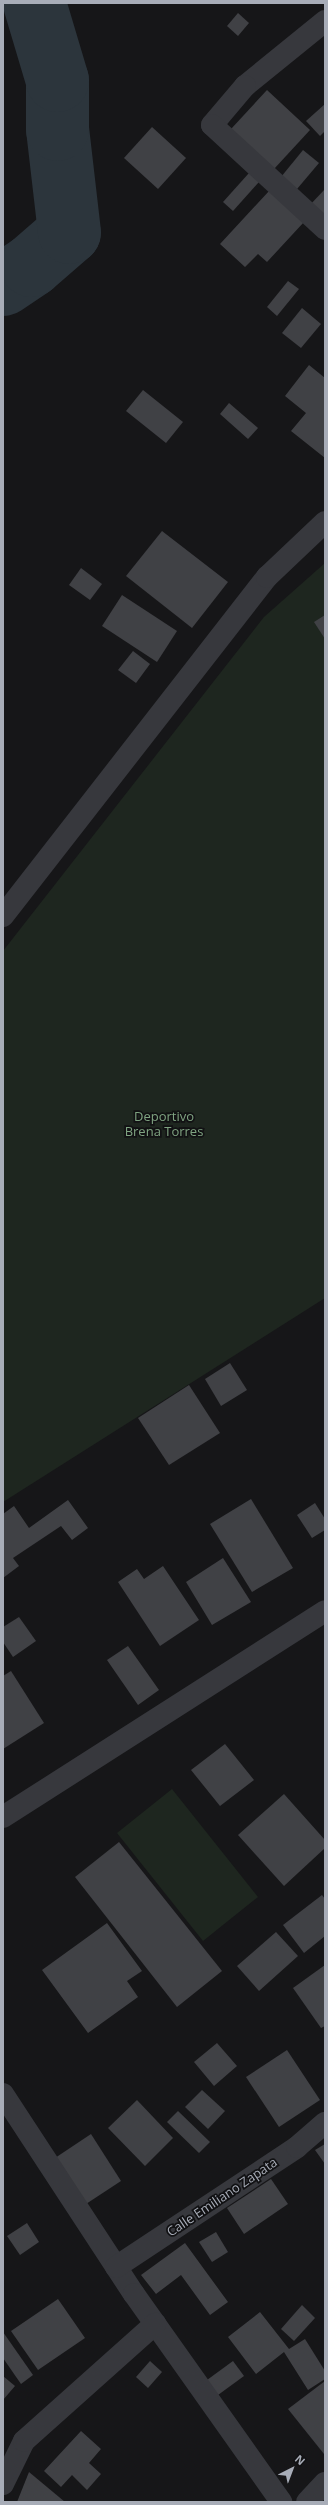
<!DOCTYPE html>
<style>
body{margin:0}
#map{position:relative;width:328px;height:2505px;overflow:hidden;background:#161618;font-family:"Open Sans",sans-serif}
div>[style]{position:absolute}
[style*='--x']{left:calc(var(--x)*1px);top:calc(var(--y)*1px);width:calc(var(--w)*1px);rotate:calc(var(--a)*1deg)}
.green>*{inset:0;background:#1e261f}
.river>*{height:63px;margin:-31.5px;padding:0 31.5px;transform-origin:31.5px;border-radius:31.5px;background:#2c353c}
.building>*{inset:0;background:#404145}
.street>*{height:22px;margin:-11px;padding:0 11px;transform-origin:11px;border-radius:11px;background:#37383d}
span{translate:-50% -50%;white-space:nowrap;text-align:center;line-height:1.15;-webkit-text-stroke:3.5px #111113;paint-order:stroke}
.park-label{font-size:13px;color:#7fa381}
.street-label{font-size:13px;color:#a8adb8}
.frame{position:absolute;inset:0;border:4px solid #a8adb8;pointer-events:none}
.north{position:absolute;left:272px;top:2449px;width:40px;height:40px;-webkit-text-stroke:3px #111113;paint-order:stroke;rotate:42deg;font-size:11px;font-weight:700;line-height:16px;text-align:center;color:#a8adb8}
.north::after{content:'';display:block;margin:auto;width:14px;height:18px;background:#a8adb8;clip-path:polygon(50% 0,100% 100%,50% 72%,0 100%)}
</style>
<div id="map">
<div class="green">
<i style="clip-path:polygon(325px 563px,325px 1298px,3px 1502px,3px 951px,264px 617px)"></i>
<i style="clip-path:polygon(172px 1789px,258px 1897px,203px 1941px,117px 1833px)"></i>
</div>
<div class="river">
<i style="--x:3;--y:284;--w:34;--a:-34"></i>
<i style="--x:31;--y:265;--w:50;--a:-41"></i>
<i style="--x:69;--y:232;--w:104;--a:-96.6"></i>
<i style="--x:57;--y:129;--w:49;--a:-90"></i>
<i style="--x:57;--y:80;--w:80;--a:-106.6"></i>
</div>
<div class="building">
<i style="clip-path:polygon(238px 13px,249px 23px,238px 36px,227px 26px)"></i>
<i style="clip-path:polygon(267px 90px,310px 130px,274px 169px,231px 129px)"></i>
<i style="clip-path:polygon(325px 104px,325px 131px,320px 136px,306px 121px)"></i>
<i style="clip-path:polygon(152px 127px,186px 158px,158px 189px,124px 158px)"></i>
<i style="clip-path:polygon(303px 150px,319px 163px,297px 189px,281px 177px)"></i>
<i style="clip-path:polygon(249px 173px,259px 182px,233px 211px,223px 202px)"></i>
<i style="clip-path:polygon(325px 189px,325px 213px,321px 217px,309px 206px)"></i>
<i style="clip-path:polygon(270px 190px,304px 222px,267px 262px,258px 254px,245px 267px,220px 244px)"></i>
<i style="clip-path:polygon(288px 281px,299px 289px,277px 316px,267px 307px)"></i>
<i style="clip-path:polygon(302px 308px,321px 324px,301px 348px,282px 333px)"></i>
<i style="clip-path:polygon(309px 365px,325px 378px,325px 458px,291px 431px,306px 413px,285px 396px)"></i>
<i style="clip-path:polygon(143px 390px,183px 422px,166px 443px,126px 411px)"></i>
<i style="clip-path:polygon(229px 403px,258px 428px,248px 439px,220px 414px)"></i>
<i style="clip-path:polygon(162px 531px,228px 582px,192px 628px,126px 576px)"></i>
<i style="clip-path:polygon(81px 568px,102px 584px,90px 600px,69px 585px)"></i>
<i style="clip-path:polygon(122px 595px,177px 631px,157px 662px,102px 626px)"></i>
<i style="clip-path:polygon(325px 615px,325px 639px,314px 622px)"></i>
<i style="clip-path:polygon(133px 651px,150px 664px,136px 683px,118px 670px)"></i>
<i style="clip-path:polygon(230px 1363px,247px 1390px,221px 1406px,205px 1379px)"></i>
<i style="clip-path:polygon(189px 1385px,220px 1433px,169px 1465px,138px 1418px)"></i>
<i style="clip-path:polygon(251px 1499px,293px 1568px,252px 1592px,210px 1524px)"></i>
<i style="clip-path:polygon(68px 1500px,88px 1528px,72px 1540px,61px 1526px,13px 1558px,19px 1566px,3px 1578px,3px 1514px,14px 1506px,29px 1528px)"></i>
<i style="clip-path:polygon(315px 1503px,325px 1519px,325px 1530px,312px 1538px,297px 1515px)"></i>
<i style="clip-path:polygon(223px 1558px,251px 1602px,212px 1625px,186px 1582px)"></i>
<i style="clip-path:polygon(163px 1566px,199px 1620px,160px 1646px,118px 1582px,137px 1569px,144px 1579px)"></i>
<i style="clip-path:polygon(19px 1617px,36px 1641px,13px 1657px,3px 1642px,3px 1627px)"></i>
<i style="clip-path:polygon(128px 1646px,159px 1690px,138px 1705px,107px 1660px)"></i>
<i style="clip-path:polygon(11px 1671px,44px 1723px,3px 1749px,3px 1676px)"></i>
<i style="clip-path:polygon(225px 1744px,254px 1780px,220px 1806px,191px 1770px)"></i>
<i style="clip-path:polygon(284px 1794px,325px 1840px,325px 1848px,284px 1886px,238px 1835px)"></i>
<i style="clip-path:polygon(119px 1842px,222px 1971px,177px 2007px,75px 1877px)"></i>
<i style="clip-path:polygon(322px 1895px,325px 1899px,325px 1936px,304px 1953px,283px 1925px)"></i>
<i style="clip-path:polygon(107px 1923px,142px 1971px,127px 1981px,138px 1997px,88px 2033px,42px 1970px)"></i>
<i style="clip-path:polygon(276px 1932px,298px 1956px,259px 1991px,237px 1966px)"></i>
<i style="clip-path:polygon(325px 1965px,325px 2026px,321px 2028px,293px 1988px)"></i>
<i style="clip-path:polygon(217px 2043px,237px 2066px,214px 2086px,194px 2062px)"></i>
<i style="clip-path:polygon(287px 2050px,320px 2100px,279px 2127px,246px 2077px)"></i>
<i style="clip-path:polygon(202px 2090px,225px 2111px,208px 2129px,185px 2107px)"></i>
<i style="clip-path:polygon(137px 2100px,173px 2138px,145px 2166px,108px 2128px)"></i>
<i style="clip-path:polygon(178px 2111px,210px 2142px,199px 2153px,167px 2122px)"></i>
<i style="clip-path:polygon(91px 2134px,121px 2181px,86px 2204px,55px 2158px)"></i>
<i style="clip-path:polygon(325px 2144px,325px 2164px,315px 2150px)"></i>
<i style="clip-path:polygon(271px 2179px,288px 2204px,244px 2234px,227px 2208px)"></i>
<i style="clip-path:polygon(27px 2223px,39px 2242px,20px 2255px,7px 2236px)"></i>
<i style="clip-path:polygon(216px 2232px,228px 2252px,212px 2262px,199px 2242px)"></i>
<i style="clip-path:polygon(185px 2243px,228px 2302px,210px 2315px,181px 2275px,156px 2294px,141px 2275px)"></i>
<i style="clip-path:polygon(58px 2299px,85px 2338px,38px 2370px,11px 2331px)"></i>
<i style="clip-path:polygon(302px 2305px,315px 2318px,294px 2341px,281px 2329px)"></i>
<i style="clip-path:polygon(260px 2312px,289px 2349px,305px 2339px,325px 2371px,325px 2379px,308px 2390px,284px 2352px,256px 2374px,228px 2337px)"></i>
<i style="clip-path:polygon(3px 2332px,33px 2375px,21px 2384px,3px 2358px)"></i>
<i style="clip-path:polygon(150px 2361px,162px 2372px,148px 2388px,136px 2377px)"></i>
<i style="clip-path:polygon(233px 2361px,244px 2376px,218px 2395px,207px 2380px)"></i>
<i style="clip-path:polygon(3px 2376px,15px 2386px,3px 2400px)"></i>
<i style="clip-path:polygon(325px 2381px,325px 2453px,324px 2454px,288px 2409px)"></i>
<i style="clip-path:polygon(81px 2431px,101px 2449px,89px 2463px,101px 2474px,87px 2490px,72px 2475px,61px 2487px,44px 2471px)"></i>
<i style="clip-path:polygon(29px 2472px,65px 2502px,17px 2502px)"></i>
</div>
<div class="street">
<i style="--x:325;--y:21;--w:103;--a:140.9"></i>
<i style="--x:245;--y:86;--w:51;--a:130.2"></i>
<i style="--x:212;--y:125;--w:154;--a:42.6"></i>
<i style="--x:3;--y:916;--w:430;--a:-52.1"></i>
<i style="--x:267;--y:577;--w:80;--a:-43.5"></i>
<i style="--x:3;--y:1817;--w:382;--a:-32.6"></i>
<i style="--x:3;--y:2094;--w:239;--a:56.8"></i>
<i style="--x:134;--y:2294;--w:255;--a:54.7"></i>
<i style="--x:116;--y:2267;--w:217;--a:-33.5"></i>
<i style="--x:297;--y:2147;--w:37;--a:-41"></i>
<i style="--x:3;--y:2484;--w:48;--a:-64"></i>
<i style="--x:24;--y:2441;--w:176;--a:-41.8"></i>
<i style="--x:307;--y:2502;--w:26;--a:-47"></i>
</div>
<div class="park-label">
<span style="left:164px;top:1124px">Deportivo<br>Brena Torres</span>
</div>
<div class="street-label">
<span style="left:222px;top:2197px;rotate:-34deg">Calle Emiliano Zapata</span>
</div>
<div class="frame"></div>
<div class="north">N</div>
</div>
